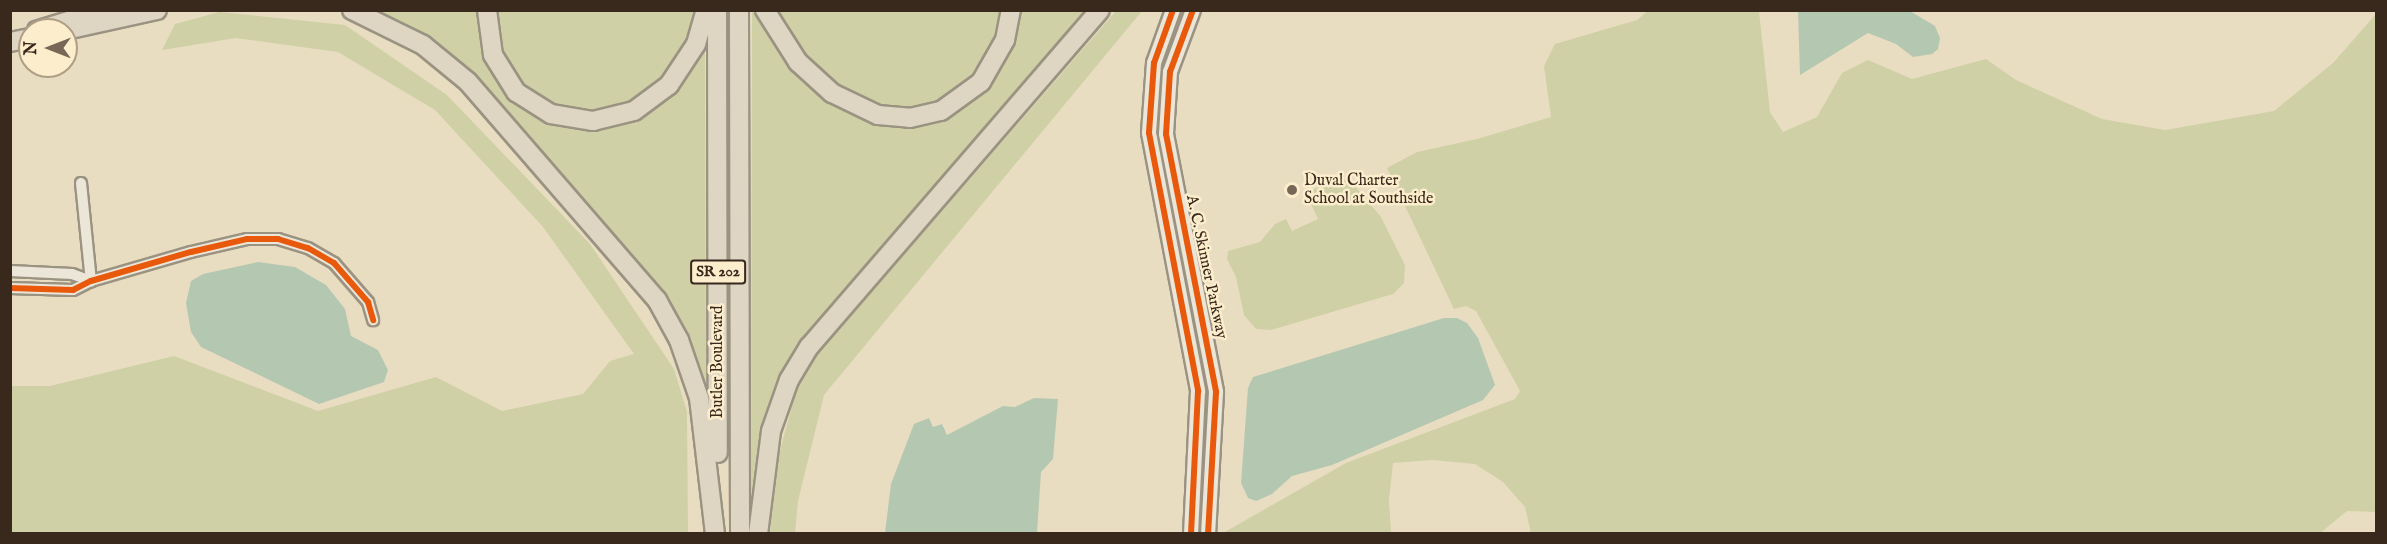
<!DOCTYPE html>
<style>
body{margin:0}
#map{position:relative;width:2387px;height:544px;overflow:hidden;background:#e9ddc1;font-family:"IM FELL English",serif}
div>[style]{position:absolute}
[style*='--x']{left:calc(var(--x)*1px);top:calc(var(--y)*1px);width:calc(var(--w)*1px);rotate:calc(var(--a)*1deg)}
.green>*{inset:0;background:#cfd0a6}
.water>*{inset:0;background:#b4c7b1}
.roads{filter:drop-shadow(2px 0 #9b9382) drop-shadow(-2px 0 #9b9382) drop-shadow(0 2px #9b9382) drop-shadow(0 -2px #9b9382)}
.minor>*{height:10px;margin:-5px;padding:0 5px;transform-origin:5px;border-radius:5px;background:#ece6d8}
.secondary>*{height:14px;margin:-7px;padding:0 7px;transform-origin:7px;border-radius:7px;background:#ece6d8}
.trunk>*{height:16px;margin:-8px;padding:0 8px;transform-origin:8px;border-radius:8px;background:#dfd5c3}
.motorway>*{height:18px;margin:-9px;padding:0 9px;transform-origin:9px;border-radius:9px;background:#dfd5c3}
.cycleway>*{height:6px;margin:-3px;padding:0 3px;transform-origin:3px;border-radius:3px;background:#e8590c}
.dots>*{width:16px;height:16px;translate:-50% -50%;box-sizing:border-box;border:3px solid #fcedcc;border-radius:50%}
span{translate:-50% -50%;white-space:nowrap;text-align:center;line-height:1.15;-webkit-text-stroke:5px #fcedcc;paint-order:stroke}
.shield-label span{padding:2px 4px;background:#fcedcc;border:2px solid;border-radius:4px;-webkit-text-stroke-width:0}
.shield-label{font-size:15px;color:#39281c;font-weight:700}
.poi-label{font-size:16px;color:#39281c}
.left{translate:0 -50%;text-align:left}
.street-label{font-size:16px;color:#39281c}
.frame{position:absolute;inset:0;border:12px solid #39281c;pointer-events:none}
.north{position:absolute;left:18px;top:18px;width:60px;height:60px;box-sizing:border-box;background:#fcedcc;border:2px solid #ae9e86;border-radius:50%;rotate:270deg;font-size:16px;font-weight:700;line-height:24px;text-align:center;color:#39281c}
.north::after{content:'';display:block;margin:auto;width:21px;height:27px;background:#776756;clip-path:polygon(50% 0,100% 100%,50% 72%,0 100%)}
</style>
<div id="map">
<div class="green">
<i style="clip-path:polygon(1649px 10px,1759px 11px,1770px 112px,1783px 132px,1817px 117px,1842px 73px,1868px 60px,1912px 79px,1986px 59px,2016px 80px,2102px 119px,2165px 130px,2274px 111px,2333px 63px,2376px 14px,2376px 512px,2347px 511px,2319px 534px,1531px 533px,1525px 507px,1503px 482px,1475px 464px,1432px 460px,1393px 463px,1389px 500px,1391px 533px,1223px 533px,1346px 463px,1515px 399px,1520px 391px,1476px 311px,1466px 306px,1454px 309px,1387px 168px,1417px 152px,1477px 139px,1551px 117px,1544px 66px,1555px 44px,1637px 20px)"></i>
<i style="clip-path:polygon(362px 11px,482px 11px,506px 94px,548px 123px,581px 130px,632px 120px,695px 67px,705px 43px,706px 394px,693px 354px,482px 91px)"></i>
<i style="clip-path:polygon(492px 11px,699px 11px,694px 34px,671px 73px,643px 97px,603px 113px,545px 105px,505px 71px)"></i>
<i style="clip-path:polygon(752px 11px,757px 11px,774px 43px,792px 65px,874px 119px,967px 101px,1014px 11px,1093px 11px,811px 337px,755px 504px,751px 504px)"></i>
<i style="clip-path:polygon(772px 11px,1006px 11px,992px 59px,951px 102px,894px 114px,823px 81px)"></i>
<i style="clip-path:polygon(1116px 11px,1142px 11px,824px 395px,798px 501px,795px 533px,770px 534px,774px 477px,783px 439px,797px 388px,814px 358px)"></i>
<i style="clip-path:polygon(219px 12px,345px 25px,447px 95px,590px 244px,674px 369px,687px 412px,688px 533px,11px 533px,11px 386px,50px 386px,174px 356px,318px 411px,436px 377px,502px 411px,583px 394px,610px 361px,634px 354px,543px 227px,435px 110px,338px 52px,236px 38px,162px 50px,175px 24px)"></i>
<i style="clip-path:polygon(1339px 177px,1341px 182px,1348px 178px,1381px 217px,1405px 265px,1404px 283px,1393px 294px,1271px 330px,1256px 329px,1244px 315px,1236px 277px,1227px 259px,1228px 251px,1260px 242px,1275px 224px,1286px 219px,1292px 231px,1318px 219px,1306px 193px)"></i>
</div>
<div class="water">
<i style="clip-path:polygon(1798px 11px,1910px 11px,1935px 26px,1940px 38px,1938px 49px,1932px 54px,1913px 57px,1896px 44px,1868px 33px,1800px 75px)"></i>
<i style="clip-path:polygon(258px 262px,295px 267px,326px 285px,345px 309px,351px 336px,378px 350px,388px 370px,384px 382px,319px 404px,201px 347px,191px 332px,186px 303px,191px 281px,203px 274px)"></i>
<i style="clip-path:polygon(1444px 318px,1457px 318px,1467px 323px,1478px 338px,1495px 385px,1483px 400px,1332px 465px,1292px 476px,1272px 494px,1256px 501px,1248px 498px,1241px 483px,1248px 388px,1253px 377px)"></i>
<i style="clip-path:polygon(1034px 398px,1058px 399px,1053px 459px,1041px 472px,1037px 533px,885px 533px,891px 484px,914px 424px,929px 418px,933px 427px,942px 424px,947px 435px,1003px 406px,1015px 407px)"></i>
</div>
<div class="roads">
<div class="minor">
<i style="--x:81;--y:183;--w:99;--a:84.2"></i>
<i style="--x:10;--y:271;--w:62;--a:2.8"></i>
<i style="--x:72;--y:274;--w:20;--a:20"></i>
<i style="--x:10;--y:288;--w:63;--a:1.8"></i>
<i style="--x:73;--y:290;--w:20;--a:-27"></i>
<i style="--x:91;--y:281;--w:104;--a:-16.2"></i>
<i style="--x:191;--y:252;--w:57;--a:-13.1"></i>
<i style="--x:247;--y:239;--w:31;--a:0"></i>
<i style="--x:278;--y:239;--w:31;--a:17"></i>
<i style="--x:308;--y:248;--w:30;--a:30"></i>
<i style="--x:334;--y:263;--w:52;--a:48.9"></i>
<i style="--x:368;--y:302;--w:19;--a:74"></i>
</div>
<div class="secondary">
<i style="--x:1173;--y:10;--w:56;--a:109.7"></i>
<i style="--x:1154;--y:63;--w:70;--a:94.1"></i>
<i style="--x:1149;--y:133;--w:263;--a:79.2"></i>
<i style="--x:1198;--y:391;--w:143;--a:92.8"></i>
<i style="--x:1193;--y:10;--w:66;--a:110.4"></i>
<i style="--x:1170;--y:72;--w:62;--a:93.7"></i>
<i style="--x:1166;--y:134;--w:263;--a:79"></i>
<i style="--x:1216;--y:392;--w:142;--a:93.2"></i>
</div>
<div class="trunk">
<i style="--x:36;--y:30;--w:68;--a:-17.1"></i>
</div>
<div class="motorway">
<i style="--x:352;--y:10;--w:79;--a:26.2"></i>
<i style="--x:423;--y:45;--w:58;--a:39.4"></i>
<i style="--x:468;--y:82;--w:289;--a:49.1"></i>
<i style="--x:657;--y:300;--w:46;--a:61.2"></i>
<i style="--x:679;--y:340;--w:61;--a:71"></i>
<i style="--x:699;--y:398;--w:137;--a:83.3"></i>
<i style="--x:487;--y:10;--w:45;--a:82.4"></i>
<i style="--x:493;--y:55;--w:44;--a:58.1"></i>
<i style="--x:516;--y:92;--w:41;--a:32.2"></i>
<i style="--x:551;--y:114;--w:43;--a:9.5"></i>
<i style="--x:593;--y:121;--w:42;--a:-13.7"></i>
<i style="--x:634;--y:111;--w:44;--a:-36.6"></i>
<i style="--x:669;--y:85;--w:49;--a:-56.6"></i>
<i style="--x:696;--y:44;--w:35;--a:-74"></i>
<i style="--x:717;--y:10;--w:443;--a:89.9"></i>
<i style="--x:739;--y:10;--w:524;--a:89.89"></i>
<i style="--x:765;--y:10;--w:62;--a:57.6"></i>
<i style="--x:798;--y:62;--w:46;--a:42.4"></i>
<i style="--x:832;--y:93;--w:51;--a:25.6"></i>
<i style="--x:878;--y:115;--w:32;--a:5"></i>
<i style="--x:910;--y:118;--w:32;--a:-13"></i>
<i style="--x:941;--y:111;--w:49;--a:-35.9"></i>
<i style="--x:981;--y:82;--w:48;--a:-60.3"></i>
<i style="--x:1005;--y:40;--w:31;--a:-79"></i>
<i style="--x:66;--y:30;--w:93;--a:-12.4"></i>
<i style="--x:10;--y:42;--w:20;--a:-11"></i>
<i style="--x:758;--y:534;--w:104;--a:-82.8"></i>
<i style="--x:771;--y:431;--w:54;--a:-70.6"></i>
<i style="--x:789;--y:380;--w:39;--a:-59"></i>
<i style="--x:809;--y:347;--w:445;--a:-49.2"></i>
</div>
</div>
<div class="cycleway">
<i style="--x:1173;--y:10;--w:56;--a:109.7"></i>
<i style="--x:1154;--y:63;--w:70;--a:94.1"></i>
<i style="--x:1149;--y:133;--w:263;--a:79.2"></i>
<i style="--x:1198;--y:391;--w:143;--a:92.8"></i>
<i style="--x:1193;--y:10;--w:66;--a:110.4"></i>
<i style="--x:1170;--y:72;--w:62;--a:93.7"></i>
<i style="--x:1166;--y:134;--w:263;--a:79"></i>
<i style="--x:1216;--y:392;--w:142;--a:93.2"></i>
<i style="--x:10;--y:288;--w:63;--a:1.8"></i>
<i style="--x:73;--y:290;--w:20;--a:-27"></i>
<i style="--x:91;--y:281;--w:104;--a:-16.2"></i>
<i style="--x:191;--y:252;--w:57;--a:-13.1"></i>
<i style="--x:247;--y:239;--w:31;--a:0"></i>
<i style="--x:278;--y:239;--w:31;--a:17"></i>
<i style="--x:308;--y:248;--w:30;--a:30"></i>
<i style="--x:334;--y:263;--w:52;--a:48.9"></i>
<i style="--x:368;--y:302;--w:19;--a:74"></i>
</div>
<div class="dots">
<i style="left:1292px;top:190px;background:#776756"></i>
</div>
<div class="shield-label">
<span style="left:718px;top:272px">SR 202</span>
</div>
<div class="poi-label">
<span class="left" style="left:1304px;top:190px">Duval Charter<br>School at Southside</span>
</div>
<div class="street-label">
<span style="left:1206px;top:267px;rotate:78deg">A. C. Skinner Parkway</span>
<span style="left:718px;top:362px;rotate:-90deg">Butler Boulevard</span>
</div>
<div class="frame"></div>
<div class="north">N</div>
</div>
